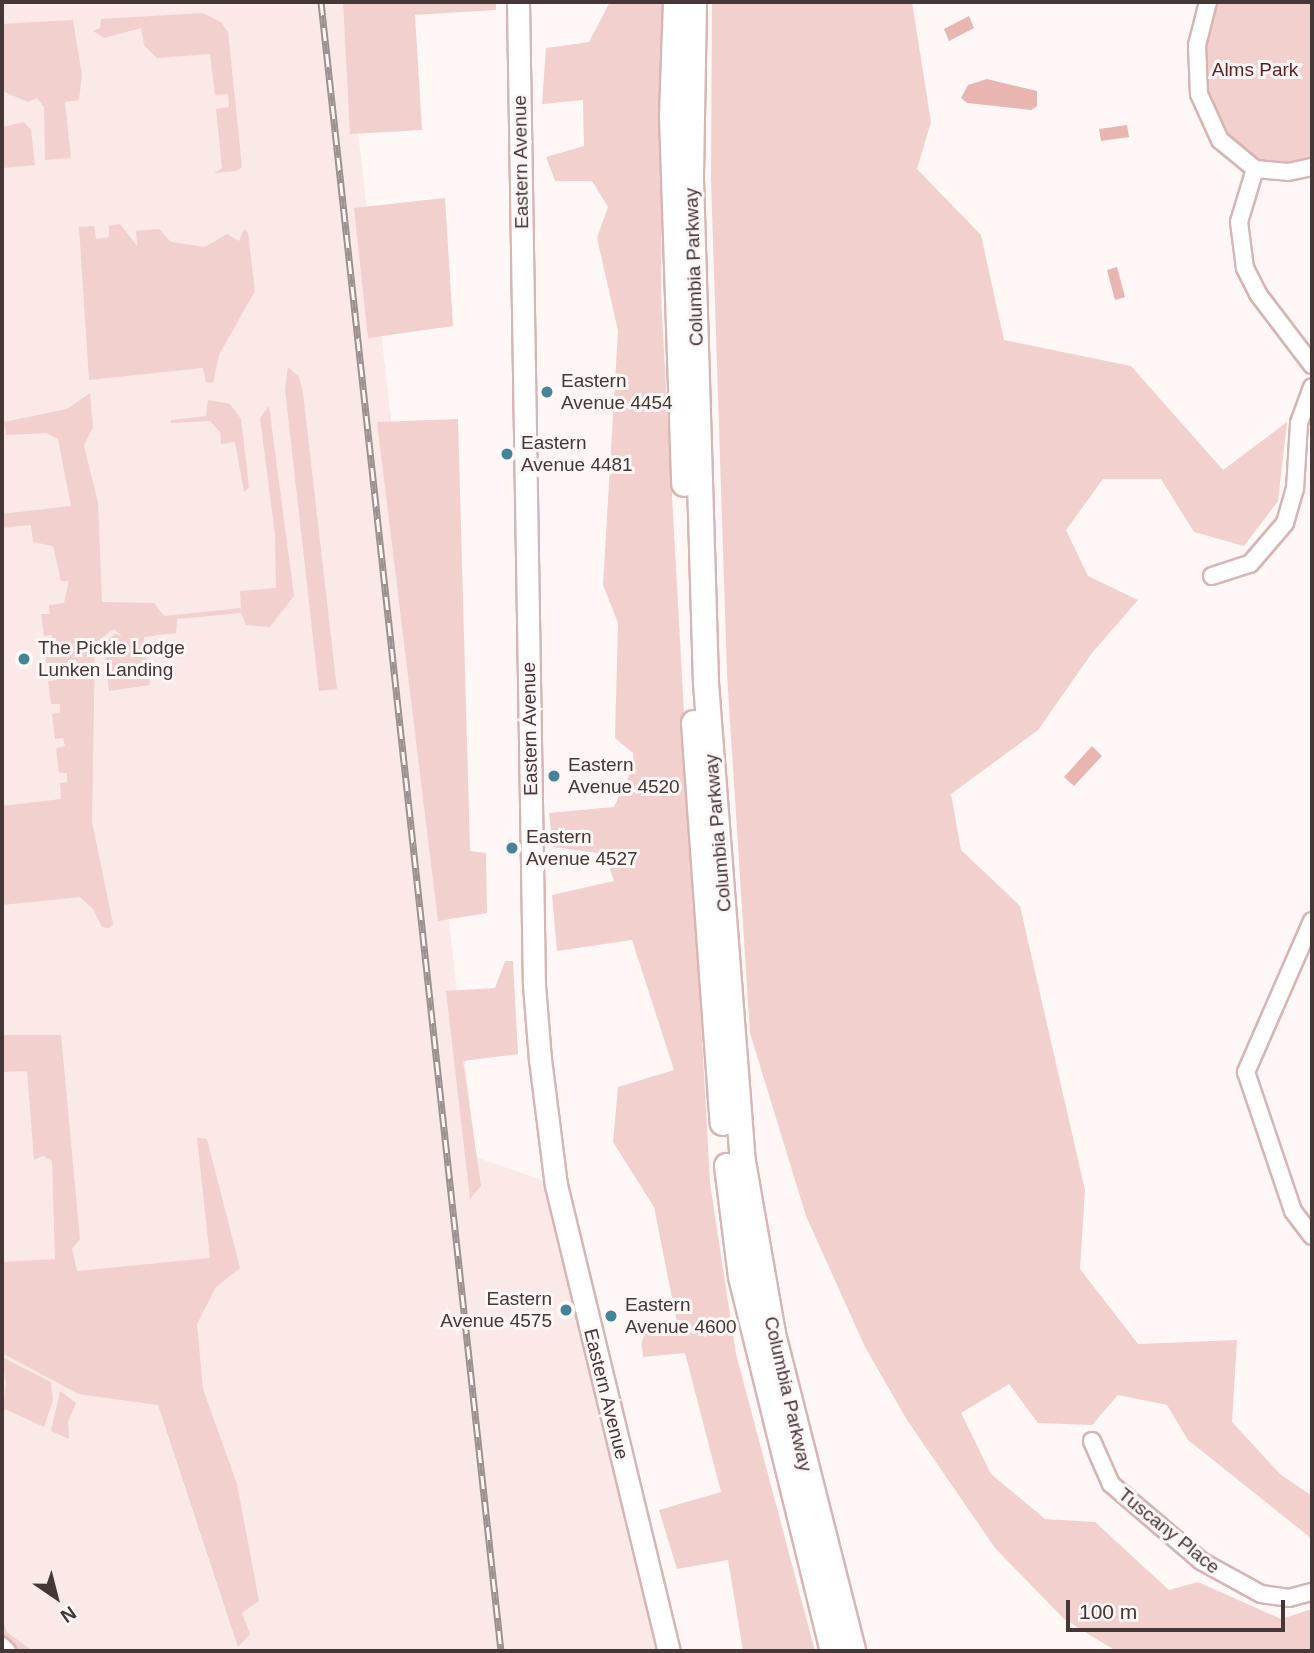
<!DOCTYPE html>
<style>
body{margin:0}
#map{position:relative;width:1314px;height:1653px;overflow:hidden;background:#fef7f6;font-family:Helvetica,sans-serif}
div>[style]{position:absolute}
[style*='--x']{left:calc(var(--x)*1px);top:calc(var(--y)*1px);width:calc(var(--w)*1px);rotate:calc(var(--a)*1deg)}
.built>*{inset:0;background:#fbe9e7}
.green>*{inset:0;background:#f1d0ce}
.water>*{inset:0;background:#e9b5b1}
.stream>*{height:4.5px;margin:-2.25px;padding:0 2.25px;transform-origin:2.25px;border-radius:2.25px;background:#e9b5b1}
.roads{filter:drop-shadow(2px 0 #d7b5b3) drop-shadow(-2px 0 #d7b5b3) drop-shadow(0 2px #d7b5b3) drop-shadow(0 -2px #d7b5b3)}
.minor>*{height:16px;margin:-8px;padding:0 8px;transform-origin:8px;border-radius:8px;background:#fff}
.major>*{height:21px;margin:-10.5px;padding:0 10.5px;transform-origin:10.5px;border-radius:10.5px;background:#fff}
.highway>*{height:24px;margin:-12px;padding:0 12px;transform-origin:12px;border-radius:12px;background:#fff}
.rail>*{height:7px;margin-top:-3.5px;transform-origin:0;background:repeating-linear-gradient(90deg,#fef7f6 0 13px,#9b9190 0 26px);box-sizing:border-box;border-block:2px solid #9b9190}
.dots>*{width:19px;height:19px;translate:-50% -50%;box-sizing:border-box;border:4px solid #fef7f6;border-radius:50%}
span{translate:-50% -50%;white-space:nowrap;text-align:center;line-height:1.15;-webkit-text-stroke:6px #fef7f6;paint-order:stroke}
.park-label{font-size:19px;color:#5d1f1f}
.street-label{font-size:19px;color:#443736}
.poi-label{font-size:19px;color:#443736}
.left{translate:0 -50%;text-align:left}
.right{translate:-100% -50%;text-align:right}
.frame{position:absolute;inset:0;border:4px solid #443736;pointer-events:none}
.north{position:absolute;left:21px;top:1562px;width:70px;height:70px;-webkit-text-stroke:5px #fef7f6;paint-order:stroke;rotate:145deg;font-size:19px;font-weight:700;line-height:28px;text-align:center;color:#443736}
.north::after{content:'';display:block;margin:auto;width:24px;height:32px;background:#443736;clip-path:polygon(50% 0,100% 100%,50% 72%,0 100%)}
.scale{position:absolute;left:1066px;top:1600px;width:219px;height:32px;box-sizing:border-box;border:4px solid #443736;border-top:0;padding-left:9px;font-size:21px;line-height:24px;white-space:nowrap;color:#443736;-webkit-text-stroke:5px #fef7f6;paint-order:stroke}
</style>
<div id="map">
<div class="built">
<i style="clip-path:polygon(2px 2px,343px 2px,476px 1157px,556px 1185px,669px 1651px,2px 1651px,2px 1353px,78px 1394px,2px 1301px)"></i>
</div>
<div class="green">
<i style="clip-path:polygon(343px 2px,496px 2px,496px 10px,415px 15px,422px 130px,350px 134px)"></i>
<i style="clip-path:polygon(610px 2px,663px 2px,661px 296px,710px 1183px,736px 1354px,815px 1651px,743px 1651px,728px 1560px,677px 1569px,659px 1510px,721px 1492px,685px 1353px,643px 1357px,640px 1333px,678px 1328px,654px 1207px,613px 1142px,618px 1087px,674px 1070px,632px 940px,557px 951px,552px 895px,614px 881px,605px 854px,553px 847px,549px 813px,614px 807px,634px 765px,633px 753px,615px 738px,618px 623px,603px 585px,618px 331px,597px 238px,608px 207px,592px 181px,555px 181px,546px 157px,584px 146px,583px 100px,542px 104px,546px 48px,589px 42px)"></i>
<i style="clip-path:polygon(712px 2px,912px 2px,931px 122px,917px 169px,981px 235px,1004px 340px,1131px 366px,1223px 470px,1287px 422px,1278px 501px,1244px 546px,1194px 532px,1161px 479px,1103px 479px,1066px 530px,1088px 576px,1138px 600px,1092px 653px,1038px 730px,951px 794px,961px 850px,1020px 906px,1085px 1190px,1080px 1269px,1138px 1344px,1237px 1340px,1232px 1422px,1280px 1474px,1312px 1496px,1312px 1539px,1188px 1440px,1167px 1405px,1118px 1395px,1092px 1425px,1038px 1423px,1009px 1384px,961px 1413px,991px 1474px,1045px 1519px,1095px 1522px,1169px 1590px,1198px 1582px,1281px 1619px,1312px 1609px,1312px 1651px,1116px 1651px,1064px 1619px,995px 1548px,907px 1420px,865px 1347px,806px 1216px,750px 1033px,727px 674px,711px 180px)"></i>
<i style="clip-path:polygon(1208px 2px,1312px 2px,1312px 167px,1255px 169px,1207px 118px,1197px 45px)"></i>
<i style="clip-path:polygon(202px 13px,221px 22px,228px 32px,242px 167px,236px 171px,214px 173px,222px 168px,216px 109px,229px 107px,228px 94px,215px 95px,210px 54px,157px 58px,144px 45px,141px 28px,104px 38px,93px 31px,100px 28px,101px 19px)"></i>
<i style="clip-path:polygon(73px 20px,82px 75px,79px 100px,65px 102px,71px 158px,45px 160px,44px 107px,37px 98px,28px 102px,2px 91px,2px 24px)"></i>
<i style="clip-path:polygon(24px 122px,31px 130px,35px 165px,3px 168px,2px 127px)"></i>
<i style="clip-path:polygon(445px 198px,453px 326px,368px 338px,354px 208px)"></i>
<i style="clip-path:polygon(120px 224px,137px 246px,136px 231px,159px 229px,171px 242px,205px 247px,227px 234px,239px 241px,244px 229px,248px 233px,255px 291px,219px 355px,213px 383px,206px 382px,203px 368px,89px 380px,79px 227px,94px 226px,96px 239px,109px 237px,109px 226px)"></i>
<i style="clip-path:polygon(288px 367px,299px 377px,303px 393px,337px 689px,319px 691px,285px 389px)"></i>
<i style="clip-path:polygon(90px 393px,93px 427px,84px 446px,98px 502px,102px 602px,154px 603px,164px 616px,241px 608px,240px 591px,276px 588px,275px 535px,260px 418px,269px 406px,294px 596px,270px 627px,246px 625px,241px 613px,177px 619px,176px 633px,144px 637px,150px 685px,109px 691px,104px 642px,115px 634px,122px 636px,114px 629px,95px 643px,92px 822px,113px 924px,109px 928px,102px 927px,93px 909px,80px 897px,2px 905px,2px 806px,61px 799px,60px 783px,67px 782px,67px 773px,59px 773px,56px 748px,65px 746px,63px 738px,55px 739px,52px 714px,60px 713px,60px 704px,51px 704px,48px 681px,57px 680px,56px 671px,47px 671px,45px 647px,53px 645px,52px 635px,44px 636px,41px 614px,50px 614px,49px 605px,64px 603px,69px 581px,61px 581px,53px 546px,33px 542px,31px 525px,2px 528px,2px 514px,71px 506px,58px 439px,46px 433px,6px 435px,4px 422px,67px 409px)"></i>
<i style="clip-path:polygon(208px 400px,230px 404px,241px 419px,249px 487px,244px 492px,235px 442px,221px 444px,220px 432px,210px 421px,171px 423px,171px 420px,206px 416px)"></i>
<i style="clip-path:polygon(458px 419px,470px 851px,486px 853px,487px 913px,438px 921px,377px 422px)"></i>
<i style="clip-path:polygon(505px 961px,513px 961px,518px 1054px,463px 1061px,481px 1186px,470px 1199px,446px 991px,495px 988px)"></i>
<i style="clip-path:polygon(2px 1035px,61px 1035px,80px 1239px,72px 1249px,77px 1271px,210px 1258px,197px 1138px,207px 1139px,240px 1268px,216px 1287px,197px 1324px,203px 1389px,237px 1484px,259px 1601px,242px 1613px,250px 1634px,238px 1647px,158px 1405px,78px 1394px,2px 1353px,2px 1262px,55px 1259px,52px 1161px,43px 1156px,34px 1160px,27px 1071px,2px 1072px)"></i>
<i style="clip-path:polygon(2px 1357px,51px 1382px,53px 1400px,44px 1427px,5px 1409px,2px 1414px,6px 1384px)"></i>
<i style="clip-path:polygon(60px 1391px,76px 1403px,68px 1422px,69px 1439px,51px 1431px)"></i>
<i style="clip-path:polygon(2px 1620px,8px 1633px,33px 1651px,17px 1651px,3px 1639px)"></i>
</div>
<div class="water">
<i style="clip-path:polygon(969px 16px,974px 28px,949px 41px,944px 29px)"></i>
<i style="clip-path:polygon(987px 79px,1037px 91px,1037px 106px,1031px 110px,967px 103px,961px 98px,968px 85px)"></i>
<i style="clip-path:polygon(1127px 125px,1129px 137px,1101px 141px,1099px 129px)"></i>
<i style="clip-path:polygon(1117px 267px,1125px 297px,1115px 300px,1107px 270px)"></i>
<i style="clip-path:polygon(1092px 746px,1102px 756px,1074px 786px,1064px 777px)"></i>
</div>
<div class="stream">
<i style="--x:2;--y:1635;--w:3;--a:45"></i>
</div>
<div class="roads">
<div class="minor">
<i style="--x:1208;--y:2;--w:44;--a:104.3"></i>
<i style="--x:1197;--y:45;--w:49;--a:87.7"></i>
<i style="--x:1199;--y:94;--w:51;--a:65.5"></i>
<i style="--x:1220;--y:140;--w:45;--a:39.6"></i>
<i style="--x:1255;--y:169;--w:33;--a:5"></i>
<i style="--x:1288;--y:172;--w:25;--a:-12"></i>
<i style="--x:1255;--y:169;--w:55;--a:106.8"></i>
<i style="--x:1239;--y:222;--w:46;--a:82.6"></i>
<i style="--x:1245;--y:268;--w:29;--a:63"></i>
<i style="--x:1258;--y:294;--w:89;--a:52.7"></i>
<i style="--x:1212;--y:576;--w:40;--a:-18"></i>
<i style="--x:1250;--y:564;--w:54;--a:-49.5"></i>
<i style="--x:1285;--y:523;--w:35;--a:-74"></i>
<i style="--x:1295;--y:489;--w:66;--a:-86.5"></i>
<i style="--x:1299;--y:423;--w:38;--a:-70"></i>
<i style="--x:1312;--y:921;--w:165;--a:113.6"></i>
<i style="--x:1246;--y:1072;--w:147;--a:71.3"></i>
<i style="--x:1293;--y:1211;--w:31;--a:53"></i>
<i style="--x:1092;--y:1441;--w:47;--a:66.2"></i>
<i style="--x:1111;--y:1484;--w:118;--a:40.5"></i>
<i style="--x:1201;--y:1561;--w:68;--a:28.8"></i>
<i style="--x:1261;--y:1594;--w:28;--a:8"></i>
<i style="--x:1289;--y:1598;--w:24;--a:-15"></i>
<i style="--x:2;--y:1646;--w:7;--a:45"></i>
</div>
<div class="major">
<i style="--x:518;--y:2;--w:983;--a:89.07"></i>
<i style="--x:534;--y:985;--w:74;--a:85.4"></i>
<i style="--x:540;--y:1059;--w:127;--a:82.8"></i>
<i style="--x:556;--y:1185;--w:480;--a:76.4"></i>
</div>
<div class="highway">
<i style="--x:676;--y:2;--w:114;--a:92"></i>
<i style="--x:672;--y:116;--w:368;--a:88.1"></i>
<i style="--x:694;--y:2;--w:178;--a:91"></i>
<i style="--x:691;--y:180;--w:503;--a:88.29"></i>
<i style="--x:706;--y:683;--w:474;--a:85.6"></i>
<i style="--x:742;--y:1156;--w:181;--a:80.1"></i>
<i style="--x:773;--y:1334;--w:327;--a:75.8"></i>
<i style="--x:694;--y:723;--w:401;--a:85.9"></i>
<i style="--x:727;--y:1166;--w:112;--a:82.8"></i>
<i style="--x:741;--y:1277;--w:385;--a:76.2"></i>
</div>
</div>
<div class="rail">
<i style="--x:321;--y:2;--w:1659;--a:83.77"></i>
</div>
<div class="dots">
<i style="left:547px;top:392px;background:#448398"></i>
<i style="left:507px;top:454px;background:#448398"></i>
<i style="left:24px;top:659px;background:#448398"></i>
<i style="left:554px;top:776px;background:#448398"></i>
<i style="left:512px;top:848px;background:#448398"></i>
<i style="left:566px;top:1310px;background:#448398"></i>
<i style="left:611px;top:1316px;background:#448398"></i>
</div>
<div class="park-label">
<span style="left:1255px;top:70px">Alms Park</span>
</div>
<div class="street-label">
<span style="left:521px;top:162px;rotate:-91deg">Eastern Avenue</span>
<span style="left:694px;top:267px;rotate:-92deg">Columbia Parkway</span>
<span style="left:530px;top:729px;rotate:-91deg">Eastern Avenue</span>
<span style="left:718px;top:833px;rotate:-95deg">Columbia Parkway</span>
<span style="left:606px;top:1394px;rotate:76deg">Eastern Avenue</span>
<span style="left:788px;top:1394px;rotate:77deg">Columbia Parkway</span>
<span style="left:1169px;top:1531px;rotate:39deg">Tuscany Place</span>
</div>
<div class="poi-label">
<span class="left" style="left:561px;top:392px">Eastern<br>Avenue 4454</span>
<span class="left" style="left:521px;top:454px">Eastern<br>Avenue 4481</span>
<span class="left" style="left:38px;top:659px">The Pickle Lodge<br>Lunken Landing</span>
<span class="left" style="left:568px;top:776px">Eastern<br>Avenue 4520</span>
<span class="left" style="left:526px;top:848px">Eastern<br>Avenue 4527</span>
<span class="right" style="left:552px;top:1310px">Eastern<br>Avenue 4575</span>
<span class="left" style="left:625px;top:1316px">Eastern<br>Avenue 4600</span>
</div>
<div class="frame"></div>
<div class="north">N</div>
<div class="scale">100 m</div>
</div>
